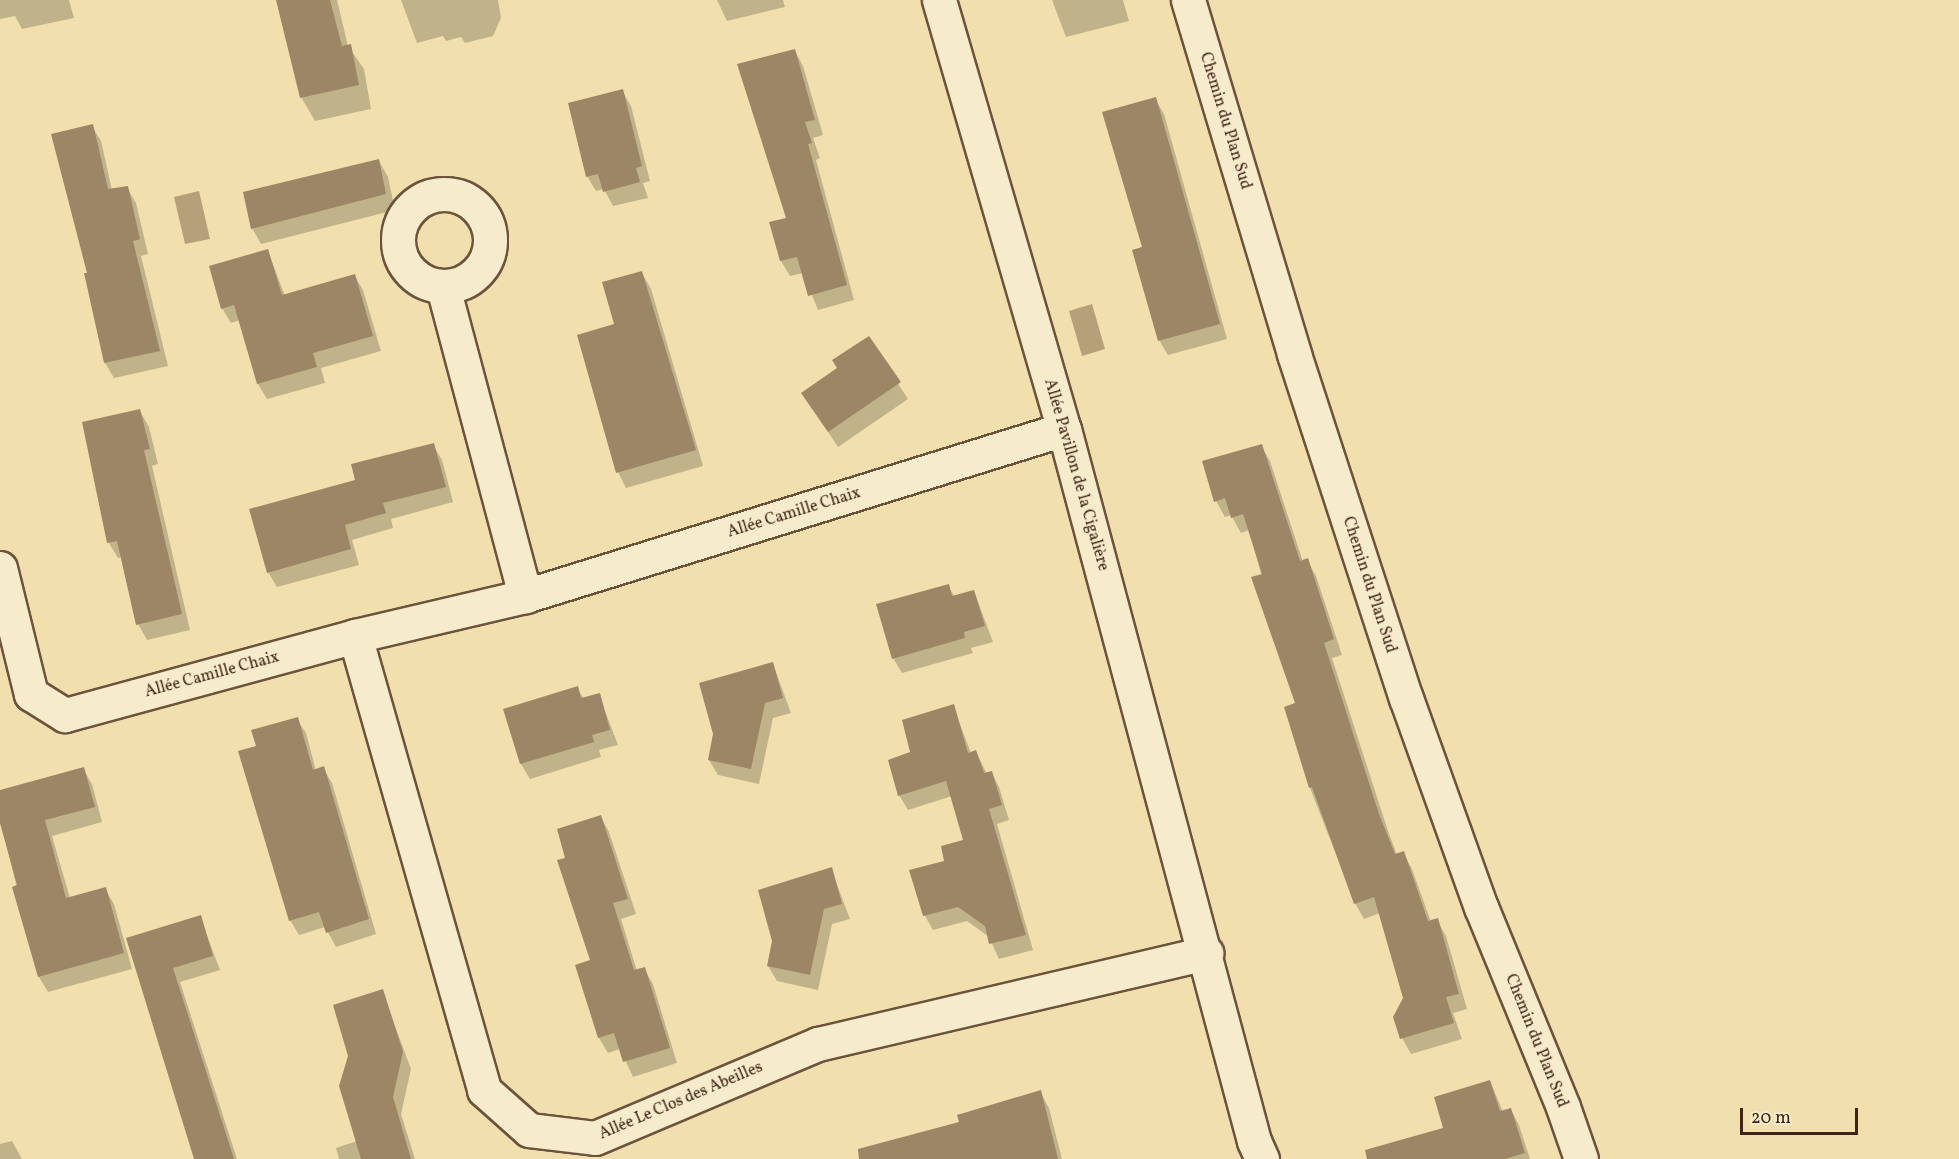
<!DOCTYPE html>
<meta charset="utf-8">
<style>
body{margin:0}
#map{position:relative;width:1959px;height:1159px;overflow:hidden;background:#f1e0ad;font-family:Vollkorn,serif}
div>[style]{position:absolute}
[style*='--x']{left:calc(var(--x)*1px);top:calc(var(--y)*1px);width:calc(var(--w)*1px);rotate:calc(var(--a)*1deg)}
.water>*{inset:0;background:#b5a07a}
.shadow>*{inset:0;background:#0003}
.building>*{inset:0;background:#9c8665}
.roads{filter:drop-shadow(2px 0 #6c533c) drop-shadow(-2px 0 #6c533c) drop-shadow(0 2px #6c533c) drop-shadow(0 -2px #6c533c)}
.minor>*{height:33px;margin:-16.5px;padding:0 16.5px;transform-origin:16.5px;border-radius:16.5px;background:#f6ebca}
.minor>.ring{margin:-16.5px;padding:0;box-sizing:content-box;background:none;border:33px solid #f6ebca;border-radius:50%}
span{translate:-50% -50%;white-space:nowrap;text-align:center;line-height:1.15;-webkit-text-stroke:5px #f6ebca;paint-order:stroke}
.street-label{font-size:16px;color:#402417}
.scale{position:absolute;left:1740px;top:1108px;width:118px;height:27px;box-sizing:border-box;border:3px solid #402417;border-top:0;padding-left:8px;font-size:18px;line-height:21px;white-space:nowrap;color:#402417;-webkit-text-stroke:4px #f6ebca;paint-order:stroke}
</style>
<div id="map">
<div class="water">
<i style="clip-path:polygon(199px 191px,210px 239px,185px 244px,174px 197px)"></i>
<i style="clip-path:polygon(1092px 304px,1105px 349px,1082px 356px,1069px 311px)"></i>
</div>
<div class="shadow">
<i style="clip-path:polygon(0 0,69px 0,74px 18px,22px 29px,15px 16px,0 19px)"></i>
<i style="clip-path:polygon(278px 0,337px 0,348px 46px,364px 69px,371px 109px,315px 121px,301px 97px)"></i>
<i style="clip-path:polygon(401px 0,498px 0,501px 18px,493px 36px,465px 43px,461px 37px,446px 41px,443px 36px,417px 43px)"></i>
<i style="clip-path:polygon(717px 0,783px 0,785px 7px,727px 21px)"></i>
<i style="clip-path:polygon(1052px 0,1123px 0,1129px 21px,1066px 37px)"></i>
<i style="clip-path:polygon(795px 51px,803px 66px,823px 135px,813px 138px,820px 158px,816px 160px,854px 300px,818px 310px,803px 273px,790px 276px,781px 261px,771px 223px,788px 219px)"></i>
<i style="clip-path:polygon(622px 90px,631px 106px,650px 181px,643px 183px,648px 198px,613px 206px,604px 189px,596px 191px,587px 176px)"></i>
<i style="clip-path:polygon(1155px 99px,1164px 114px,1227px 339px,1168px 355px,1159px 340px,1144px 248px)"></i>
<i style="clip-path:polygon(92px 126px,101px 141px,112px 190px,127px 188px,136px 203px,148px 254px,141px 256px,168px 366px,114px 378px,105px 363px,89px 274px)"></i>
<i style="clip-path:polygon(379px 161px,388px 177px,395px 210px,261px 244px,252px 228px)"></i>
<i style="clip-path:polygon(268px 251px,285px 296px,354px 275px,363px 290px,381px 351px,321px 368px,325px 383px,267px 399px,258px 384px,240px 320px,231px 323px,222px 308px)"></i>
<i style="clip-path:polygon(642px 273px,651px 289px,703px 466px,626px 488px,618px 472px,616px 325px)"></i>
<i style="clip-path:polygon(868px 338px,908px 399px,838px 447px,803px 394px,839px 368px)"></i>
<i style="clip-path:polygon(140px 411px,149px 427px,158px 464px,152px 466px,190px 630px,147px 640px,138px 624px,122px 557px,118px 558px,109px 543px)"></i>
<i style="clip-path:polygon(433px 445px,442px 460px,453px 502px,391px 519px,393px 528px,352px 540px,359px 565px,277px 587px,268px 572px,357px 481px)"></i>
<i style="clip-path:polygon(1261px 446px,1270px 461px,1303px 562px,1307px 560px,1316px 576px,1342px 655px,1332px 658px,1388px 831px,1397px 855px,1403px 853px,1412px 869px,1431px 922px,1437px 920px,1446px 936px,1467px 1009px,1453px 1013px,1462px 1039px,1411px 1054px,1402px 1038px,1405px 998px,1380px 913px,1364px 919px,1355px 903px,1310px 788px,1286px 708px,1297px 704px,1249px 530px,1241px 533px,1231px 515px,1225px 517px,1216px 501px)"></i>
<i style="clip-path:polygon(948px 586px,955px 597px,974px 591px,993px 642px,971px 648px,973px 653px,902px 673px,893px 658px)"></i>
<i style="clip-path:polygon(773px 664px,791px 713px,773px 718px,759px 784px,718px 775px,709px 760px)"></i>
<i style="clip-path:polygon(577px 688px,584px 699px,599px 695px,618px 745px,599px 750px,601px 757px,530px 779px,521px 764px,505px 710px)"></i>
<i style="clip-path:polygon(953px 706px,971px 753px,976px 752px,987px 774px,991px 772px,999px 787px,1009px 820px,997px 824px,1033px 950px,999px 959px,989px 937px,967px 921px,933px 930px,925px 916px,911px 871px,946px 862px,965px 841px,952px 796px,908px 810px,899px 795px,912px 753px)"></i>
<i style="clip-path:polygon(297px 719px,306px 733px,316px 771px,323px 768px,332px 783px,376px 934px,336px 947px,325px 927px,299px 935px,290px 920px,258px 747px)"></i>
<i style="clip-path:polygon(83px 769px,92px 784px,102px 822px,52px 836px,70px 898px,105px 889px,114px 904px,132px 969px,48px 992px,39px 977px,0 819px,0 792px)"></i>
<i style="clip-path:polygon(601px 817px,609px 832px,636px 914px,621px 919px,637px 971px,644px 969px,653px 984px,677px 1063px,633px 1077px,620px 1049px,608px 1053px,599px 1038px,577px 966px,592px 961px,567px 859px)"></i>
<i style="clip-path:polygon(831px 869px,850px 919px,832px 924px,818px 990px,777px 981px,768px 966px)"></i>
<i style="clip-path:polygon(200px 917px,220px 970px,180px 982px,237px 1159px,196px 1159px,128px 939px)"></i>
<i style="clip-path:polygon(382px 991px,411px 1069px,401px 1114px,415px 1159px,339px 1159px,336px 1148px,357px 1141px)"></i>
<i style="clip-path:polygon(1490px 1081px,1503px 1112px,1511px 1110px,1519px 1125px,1530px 1159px,1425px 1159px,1445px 1129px)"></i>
<i style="clip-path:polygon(1040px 1092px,1049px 1108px,1062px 1159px,860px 1159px,858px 1150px,961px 1123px)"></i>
<i style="clip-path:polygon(12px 1141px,22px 1159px,0 1159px,0 1144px)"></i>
</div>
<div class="building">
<i style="clip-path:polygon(276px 0,330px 0,342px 46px,351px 44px,359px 85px,300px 98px)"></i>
<i style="clip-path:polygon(795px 49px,815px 120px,805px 122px,812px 143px,808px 144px,847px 285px,808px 296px,797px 257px,780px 261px,769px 222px,786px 218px,737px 64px)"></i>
<i style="clip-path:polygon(623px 89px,642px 166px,636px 168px,640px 182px,603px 192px,598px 174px,586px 177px,568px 103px)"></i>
<i style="clip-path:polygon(1156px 97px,1220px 324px,1158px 341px,1132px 250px,1142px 247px,1102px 112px)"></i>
<i style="clip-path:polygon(93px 124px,108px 189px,128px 186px,140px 239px,133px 241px,160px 351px,104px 363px,84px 273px,87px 273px,51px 134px)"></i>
<i style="clip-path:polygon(379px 159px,386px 194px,251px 229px,243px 192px)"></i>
<i style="clip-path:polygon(268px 249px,282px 295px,355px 274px,373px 336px,313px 353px,317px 367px,257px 384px,234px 305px,221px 309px,209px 266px)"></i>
<i style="clip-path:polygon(642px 271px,696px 450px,616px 473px,577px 335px,614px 324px,602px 282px)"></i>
<i style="clip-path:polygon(869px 336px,901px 382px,828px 432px,801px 393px,837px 368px,832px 360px)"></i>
<i style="clip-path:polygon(140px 409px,150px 449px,144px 450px,182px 614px,136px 625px,117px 541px,107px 543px,82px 422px)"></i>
<i style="clip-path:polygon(434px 443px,446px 487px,383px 503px,386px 513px,345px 525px,351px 549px,267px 573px,249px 509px,355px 480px,351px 464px)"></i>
<i style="clip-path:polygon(1262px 444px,1300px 561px,1308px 558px,1334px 639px,1324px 643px,1379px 814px,1395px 854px,1404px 851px,1428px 921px,1438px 918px,1459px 994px,1446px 997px,1454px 1023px,1400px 1039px,1393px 1017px,1403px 998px,1374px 897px,1354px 904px,1312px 787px,1309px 788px,1284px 707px,1295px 703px,1251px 577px,1262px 574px,1243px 514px,1231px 518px,1225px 498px,1214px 502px,1202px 461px)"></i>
<i style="clip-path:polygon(949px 584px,952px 596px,974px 590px,985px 626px,964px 632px,965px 638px,892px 659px,876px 604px)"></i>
<i style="clip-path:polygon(773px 662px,783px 698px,765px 703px,751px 769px,708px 760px,713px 734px,699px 683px)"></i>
<i style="clip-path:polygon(578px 686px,581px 698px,600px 693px,610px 730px,592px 735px,594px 742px,520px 764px,503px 709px)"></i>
<i style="clip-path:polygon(954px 704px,968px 753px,976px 750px,984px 773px,992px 771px,1002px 805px,989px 809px,1026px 935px,989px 944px,985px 926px,958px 907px,923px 916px,909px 870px,944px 861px,941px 846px,963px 840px,946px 781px,898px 796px,888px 760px,910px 752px,902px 720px)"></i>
<i style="clip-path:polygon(298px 717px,313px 770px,324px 766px,369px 919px,326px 933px,319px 912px,289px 921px,238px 751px,256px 746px,251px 730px)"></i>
<i style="clip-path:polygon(84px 767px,95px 807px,45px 820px,66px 898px,106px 887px,124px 953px,38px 977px,12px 887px,17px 885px,0 823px,0 790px)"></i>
<i style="clip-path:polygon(601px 815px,628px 899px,613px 903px,634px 970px,645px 967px,670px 1048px,623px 1062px,614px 1033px,598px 1038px,575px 965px,590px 960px,557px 860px,565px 858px,557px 829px)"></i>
<i style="clip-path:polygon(832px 867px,842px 904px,824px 909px,810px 975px,767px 966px,772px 941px,758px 890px)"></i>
<i style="clip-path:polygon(201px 915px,213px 956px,173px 968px,234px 1159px,194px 1159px,126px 938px)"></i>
<i style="clip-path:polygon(383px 989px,403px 1052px,393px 1097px,411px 1159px,361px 1159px,339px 1086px,348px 1056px,333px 1005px)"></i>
<i style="clip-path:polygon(1490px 1080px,1500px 1111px,1511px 1108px,1525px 1153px,1505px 1159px,1367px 1159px,1365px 1150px,1443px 1128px,1434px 1097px)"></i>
<i style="clip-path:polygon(1041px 1090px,1058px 1159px,859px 1159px,858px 1149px,959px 1122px,957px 1115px)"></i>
</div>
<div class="roads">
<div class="minor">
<i style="--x:939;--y:0;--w:447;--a:73.8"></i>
<i style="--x:1064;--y:429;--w:737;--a:75.06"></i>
<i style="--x:1254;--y:1141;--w:20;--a:66"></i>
<i style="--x:1188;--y:0;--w:370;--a:73.3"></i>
<i style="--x:1294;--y:354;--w:362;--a:72"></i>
<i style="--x:1406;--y:698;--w:222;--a:70.3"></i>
<i style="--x:1481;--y:907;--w:216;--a:67.7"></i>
<i style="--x:1563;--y:1107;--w:55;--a:70.9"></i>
<i class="ring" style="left:398px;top:194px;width:59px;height:59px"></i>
<i style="--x:443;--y:287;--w:320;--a:75.1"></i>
<i style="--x:0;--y:568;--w:130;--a:76.2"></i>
<i style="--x:31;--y:694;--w:40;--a:32"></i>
<i style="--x:65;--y:715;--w:301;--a:-15.2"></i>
<i style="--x:355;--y:636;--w:175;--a:-13.2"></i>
<i style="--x:525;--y:596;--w:564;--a:-17.21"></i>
<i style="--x:355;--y:636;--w:472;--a:74.1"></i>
<i style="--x:484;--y:1090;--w:60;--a:41.6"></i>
<i style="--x:529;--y:1130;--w:66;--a:6.9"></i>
<i style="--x:595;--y:1138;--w:242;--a:-22.9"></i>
<i style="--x:818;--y:1044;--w:399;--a:-13.2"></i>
</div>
</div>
<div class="street-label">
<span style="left:1225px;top:121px;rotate:73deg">Chemin du Plan Sud</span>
<span style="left:1076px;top:475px;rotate:74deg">Allée Pavillon de la Cigalière</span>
<span style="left:794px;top:513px;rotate:-17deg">Allée Camille Chaix</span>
<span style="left:1369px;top:585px;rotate:72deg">Chemin du Plan Sud</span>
<span style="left:212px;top:675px;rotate:-15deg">Allée Camille Chaix</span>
<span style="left:1536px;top:1041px;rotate:68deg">Chemin du Plan Sud</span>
<span style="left:681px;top:1101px;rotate:-23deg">Allée Le Clos des Abeilles</span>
</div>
<div class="scale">20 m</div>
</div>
